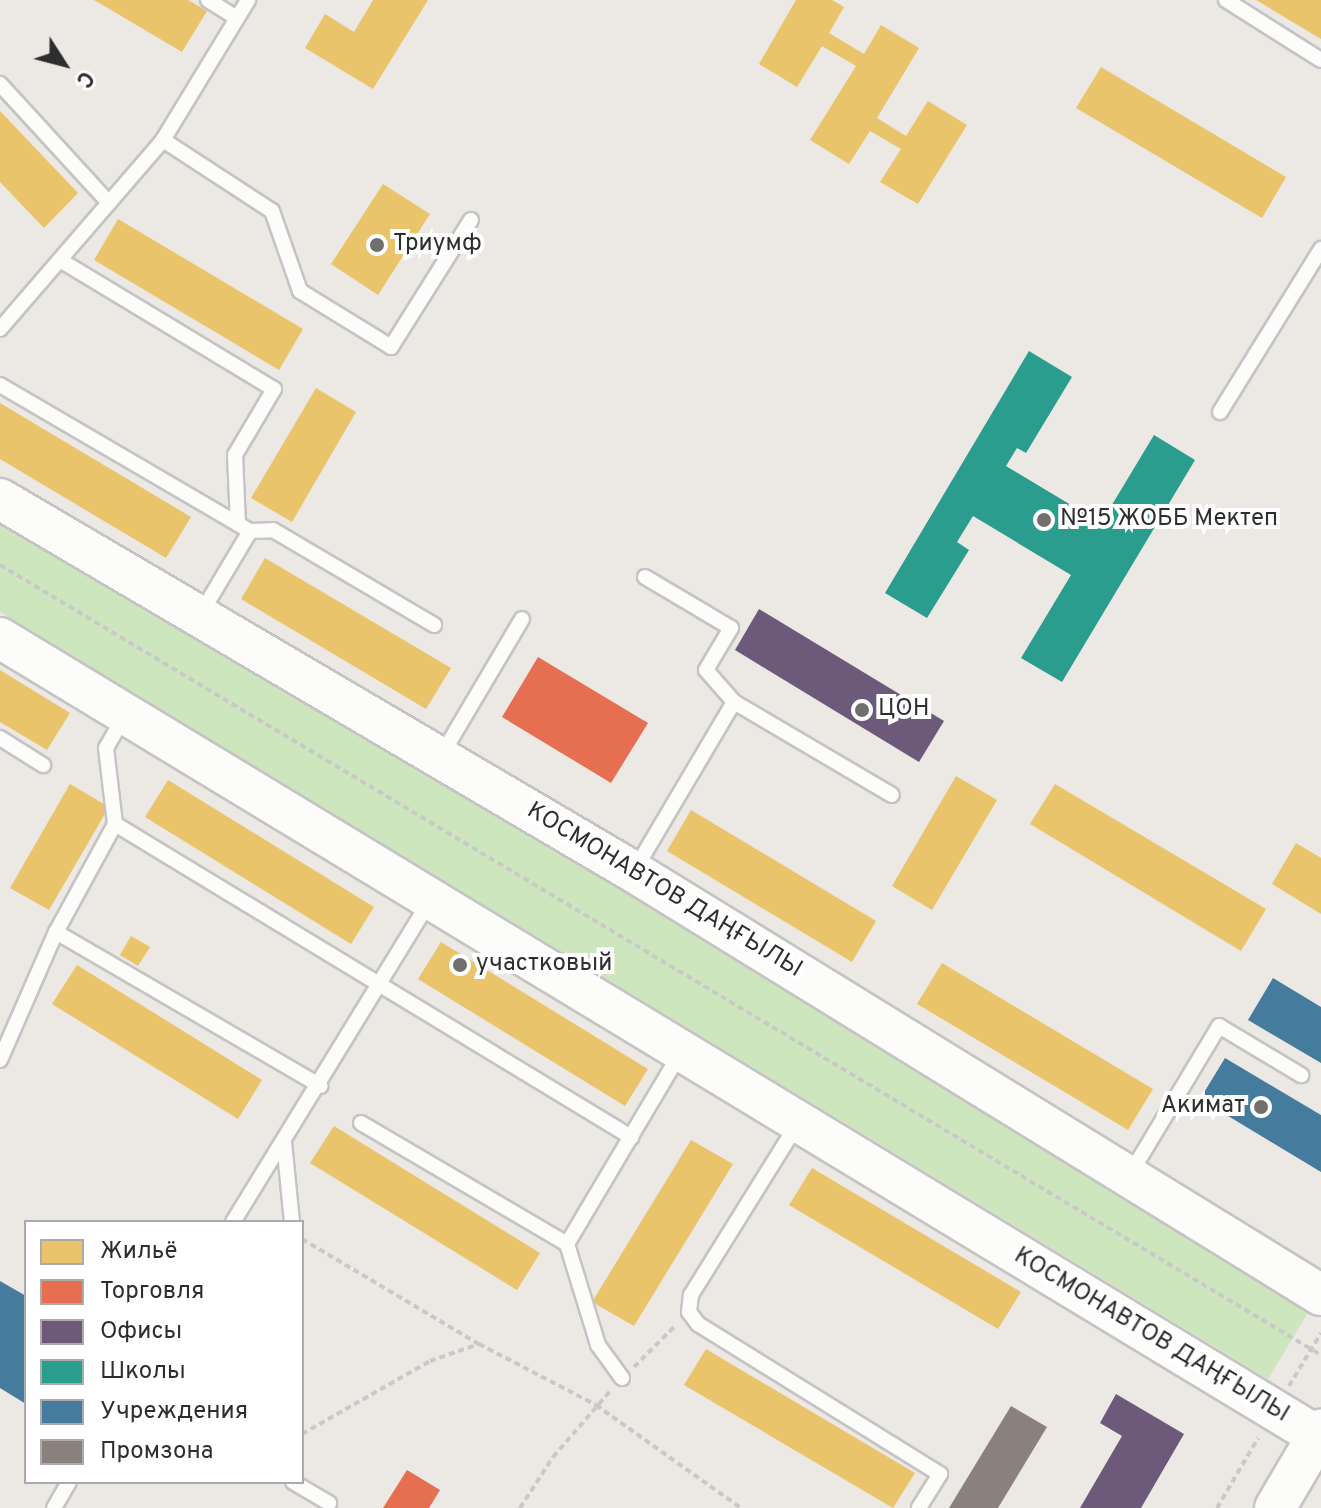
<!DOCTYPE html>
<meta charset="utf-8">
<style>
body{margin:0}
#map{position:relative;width:1321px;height:1508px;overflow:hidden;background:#ece8e4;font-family:Overpass,sans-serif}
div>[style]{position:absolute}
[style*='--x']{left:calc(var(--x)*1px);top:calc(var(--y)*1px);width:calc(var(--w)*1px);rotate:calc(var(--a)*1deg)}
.green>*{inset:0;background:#cee6be}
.homes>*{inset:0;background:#e9c46a}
.shops>*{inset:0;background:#e76f51}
.offices>*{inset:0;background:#6d597a}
.schools>*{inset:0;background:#2a9d8f}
.public>*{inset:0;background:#457b9d}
.industry>*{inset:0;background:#8a817c}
.path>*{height:4px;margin-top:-2px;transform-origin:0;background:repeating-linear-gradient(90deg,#c9c9c8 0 6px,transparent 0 10px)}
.roads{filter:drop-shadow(2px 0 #c5c4c5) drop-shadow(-2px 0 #c5c4c5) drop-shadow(0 2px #c5c4c5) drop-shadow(0 -2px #c5c4c5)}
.lane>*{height:14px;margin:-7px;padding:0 7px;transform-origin:7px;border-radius:7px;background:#fcfcfb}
.secondary>*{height:40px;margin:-20px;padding:0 20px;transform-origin:20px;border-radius:20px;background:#fcfcfb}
.dots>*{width:22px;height:22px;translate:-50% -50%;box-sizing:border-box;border:4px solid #fff;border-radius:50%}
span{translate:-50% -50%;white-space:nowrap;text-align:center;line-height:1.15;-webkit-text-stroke:8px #fff;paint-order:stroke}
.poi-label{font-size:24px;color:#2e2e2e}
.left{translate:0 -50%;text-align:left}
.right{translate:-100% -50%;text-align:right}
.street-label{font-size:24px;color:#2e2e2e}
.legend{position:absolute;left:24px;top:1220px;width:280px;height:264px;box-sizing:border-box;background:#fff;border:2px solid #ababab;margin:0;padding:10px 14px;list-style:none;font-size:24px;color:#2e2e2e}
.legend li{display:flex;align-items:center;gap:16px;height:40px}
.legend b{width:40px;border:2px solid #ababab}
.north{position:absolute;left:24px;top:24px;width:80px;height:80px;-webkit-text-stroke:6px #fff;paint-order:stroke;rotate:126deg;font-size:22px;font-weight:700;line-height:32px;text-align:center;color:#2e2e2e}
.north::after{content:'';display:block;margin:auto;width:28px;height:36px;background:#2e2e2e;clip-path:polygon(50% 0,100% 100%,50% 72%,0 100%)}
</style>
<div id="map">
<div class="green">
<i style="clip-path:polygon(0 510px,1314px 1303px,1268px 1379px,0 612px)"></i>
</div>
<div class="homes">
<i style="clip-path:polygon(94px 0,188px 0,207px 11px,182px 52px)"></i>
<i style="clip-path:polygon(373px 0,428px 0,373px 89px,305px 48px,325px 14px,354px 32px)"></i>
<i style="clip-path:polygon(796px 0,832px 0,844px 7px,829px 33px,864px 54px,881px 25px,919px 48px,877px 118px,906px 136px,928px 101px,967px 125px,918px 204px,880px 182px,901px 149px,870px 131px,849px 164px,810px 140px,856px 66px,822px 46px,797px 87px,759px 64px)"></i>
<i style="clip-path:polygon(1256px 0,1321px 0,1321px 39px)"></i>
<i style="clip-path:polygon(1101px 67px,1286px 177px,1262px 218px,1076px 108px)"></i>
<i style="clip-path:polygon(0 111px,78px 193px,44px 228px,0 182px)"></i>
<i style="clip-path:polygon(383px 184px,430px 214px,378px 295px,331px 264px)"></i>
<i style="clip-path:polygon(118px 219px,303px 329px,279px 370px,94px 260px)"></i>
<i style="clip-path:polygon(316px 388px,356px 412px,292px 522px,251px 498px)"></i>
<i style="clip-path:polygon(0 403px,191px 517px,166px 558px,0 459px)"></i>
<i style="clip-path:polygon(265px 558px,451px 668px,426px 709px,241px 599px)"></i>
<i style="clip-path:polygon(0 670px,70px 713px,47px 750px,0 722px)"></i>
<i style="clip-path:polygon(956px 776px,997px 800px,932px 910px,892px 886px)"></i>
<i style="clip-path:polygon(168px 780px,374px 907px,351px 944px,145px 817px)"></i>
<i style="clip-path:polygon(70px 784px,109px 807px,49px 910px,10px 888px)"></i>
<i style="clip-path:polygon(1055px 784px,1266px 909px,1241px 951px,1030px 824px)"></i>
<i style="clip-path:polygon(691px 810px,876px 921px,852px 962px,667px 851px)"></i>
<i style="clip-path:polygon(1296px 843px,1321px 858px,1321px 914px,1272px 884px)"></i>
<i style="clip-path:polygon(131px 936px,150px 947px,138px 966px,120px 955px)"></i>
<i style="clip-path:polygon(441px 942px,648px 1069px,625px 1106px,418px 979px)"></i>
<i style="clip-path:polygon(942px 963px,1153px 1089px,1128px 1130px,917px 1004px)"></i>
<i style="clip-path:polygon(77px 965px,262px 1080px,238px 1119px,52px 1004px)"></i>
<i style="clip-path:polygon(334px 1126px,540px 1253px,517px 1290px,310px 1163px)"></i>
<i style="clip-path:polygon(691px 1140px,733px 1164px,634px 1326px,592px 1302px)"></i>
<i style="clip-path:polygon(812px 1168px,1021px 1292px,998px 1329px,789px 1205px)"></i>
<i style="clip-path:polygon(706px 1349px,915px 1473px,893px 1508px,684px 1385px)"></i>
</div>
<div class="shops">
<i style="clip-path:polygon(538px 657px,648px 723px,611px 783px,502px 717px)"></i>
<i style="clip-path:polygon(407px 1470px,440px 1490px,429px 1508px,383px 1508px)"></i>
</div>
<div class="offices">
<i style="clip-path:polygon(759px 609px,944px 721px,919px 762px,735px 650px)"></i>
<i style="clip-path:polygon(1116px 1394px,1184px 1434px,1141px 1508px,1080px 1508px,1122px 1436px,1100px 1423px)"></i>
</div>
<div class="schools">
<i style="clip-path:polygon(1029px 351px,1072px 377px,1026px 453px,1017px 448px,1006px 466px,1101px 523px,1154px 435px,1195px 460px,1062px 682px,1021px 658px,1071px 575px,973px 516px,957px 542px,969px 550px,927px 618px,885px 593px)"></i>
</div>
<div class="public">
<i style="clip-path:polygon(1273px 978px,1321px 1007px,1321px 1063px,1248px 1020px)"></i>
<i style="clip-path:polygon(1225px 1058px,1321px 1115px,1321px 1172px,1200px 1099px)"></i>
<i style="clip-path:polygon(0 1281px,26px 1296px,26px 1404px,0 1388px)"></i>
</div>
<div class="industry">
<i style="clip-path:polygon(1011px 1406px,1047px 1427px,998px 1508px,949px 1508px)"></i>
</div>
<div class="path">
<i style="--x:0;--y:565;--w:1539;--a:30.88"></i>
<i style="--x:302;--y:1239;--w:206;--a:30.7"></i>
<i style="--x:479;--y:1344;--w:132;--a:27.5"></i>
<i style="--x:596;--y:1405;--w:178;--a:35.4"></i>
<i style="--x:634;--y:1367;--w:59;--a:-45"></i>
<i style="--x:1289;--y:1386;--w:62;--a:-58.9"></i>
<i style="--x:302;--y:1434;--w:147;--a:-29.7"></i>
<i style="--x:430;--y:1361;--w:52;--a:-19.1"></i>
<i style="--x:520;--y:1508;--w:61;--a:-57.1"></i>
<i style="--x:553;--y:1457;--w:89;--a:-49.1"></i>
<i style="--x:1217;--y:1508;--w:81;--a:-59.6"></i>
</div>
<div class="roads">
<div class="lane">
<i style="--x:208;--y:0;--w:34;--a:32"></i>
<i style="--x:1226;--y:0;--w:112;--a:32.3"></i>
<i style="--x:0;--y:84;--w:161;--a:47.5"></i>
<i style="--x:163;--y:140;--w:130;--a:33.1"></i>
<i style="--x:272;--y:211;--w:85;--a:70.7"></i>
<i style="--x:300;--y:291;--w:107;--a:31.6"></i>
<i style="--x:391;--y:347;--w:150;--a:-57.8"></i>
<i style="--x:60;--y:260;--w:250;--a:31.1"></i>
<i style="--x:274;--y:389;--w:77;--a:120.6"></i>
<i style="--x:235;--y:455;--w:69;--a:87.5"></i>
<i style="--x:0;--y:329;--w:250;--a:-49.2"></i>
<i style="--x:163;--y:140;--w:164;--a:-58.7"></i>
<i style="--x:0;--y:385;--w:290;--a:30.3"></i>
<i style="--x:250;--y:531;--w:23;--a:-2"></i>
<i style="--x:273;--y:530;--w:187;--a:30.5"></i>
<i style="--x:1220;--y:412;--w:192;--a:-58.2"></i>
<i style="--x:645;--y:577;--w:100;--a:30.7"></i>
<i style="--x:731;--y:628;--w:49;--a:120.8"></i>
<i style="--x:706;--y:670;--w:43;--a:48.8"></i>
<i style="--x:200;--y:615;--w:98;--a:-59.2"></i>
<i style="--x:125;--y:715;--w:38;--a:120"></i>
<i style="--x:106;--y:748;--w:77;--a:83.2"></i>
<i style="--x:115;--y:824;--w:123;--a:118.6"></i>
<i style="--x:56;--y:932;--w:306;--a:30.2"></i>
<i style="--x:0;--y:738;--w:51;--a:32.1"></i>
<i style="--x:441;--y:756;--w:159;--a:-59.4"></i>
<i style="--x:115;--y:824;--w:604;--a:31.24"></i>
<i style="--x:634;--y:871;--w:196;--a:-59.4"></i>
<i style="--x:734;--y:702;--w:183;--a:30.5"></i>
<i style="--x:0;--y:1060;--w:140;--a:-66.4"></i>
<i style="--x:361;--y:1123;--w:239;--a:30.4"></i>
<i style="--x:567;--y:1244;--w:223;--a:-59.3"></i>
<i style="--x:798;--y:1123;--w:203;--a:121.9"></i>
<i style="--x:691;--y:1295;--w:17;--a:97"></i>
<i style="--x:689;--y:1312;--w:15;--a:53"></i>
<i style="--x:698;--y:1324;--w:285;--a:31.8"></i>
<i style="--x:940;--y:1474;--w:40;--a:122"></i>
<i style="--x:284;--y:1142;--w:80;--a:84.3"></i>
<i style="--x:1129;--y:1176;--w:175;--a:-59"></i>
<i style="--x:1219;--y:1026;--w:96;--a:30.9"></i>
<i style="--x:233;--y:1222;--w:377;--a:-58.5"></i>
<i style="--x:567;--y:1244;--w:106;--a:72.9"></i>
<i style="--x:598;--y:1345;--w:41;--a:54"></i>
<i style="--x:293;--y:1482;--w:42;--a:30.3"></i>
<i style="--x:54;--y:1508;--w:30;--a:-60"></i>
</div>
<div class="secondary">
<i style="--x:0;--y:499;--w:736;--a:30.47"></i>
<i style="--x:634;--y:872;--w:807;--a:31.62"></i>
<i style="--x:0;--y:638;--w:1540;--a:31.21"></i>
<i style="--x:1275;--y:1508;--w:91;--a:-59.5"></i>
</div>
</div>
<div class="dots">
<i style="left:377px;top:245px;background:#706f6e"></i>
<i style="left:1044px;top:520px;background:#706f6e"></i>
<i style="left:862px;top:710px;background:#706f6e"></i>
<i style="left:460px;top:965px;background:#706f6e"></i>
<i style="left:1261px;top:1107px;background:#706f6e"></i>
</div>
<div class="poi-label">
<span class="left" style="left:393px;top:245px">Триумф</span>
<span class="left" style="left:1060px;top:520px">№15 ЖОББ Мектеп</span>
<span class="left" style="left:878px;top:710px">ЦОН</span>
<span class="left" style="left:476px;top:965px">участковый</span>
<span class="right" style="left:1245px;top:1107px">Акимат</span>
</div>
<div class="street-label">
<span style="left:664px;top:891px;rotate:31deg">КОСМОНАВТОВ ДАҢҒЫЛЫ</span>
<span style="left:1151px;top:1336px;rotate:31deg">КОСМОНАВТОВ ДАҢҒЫЛЫ</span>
</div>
<ul class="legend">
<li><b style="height:22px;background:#e9c46a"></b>Жильё</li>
<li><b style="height:22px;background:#e76f51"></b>Торговля</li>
<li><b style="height:22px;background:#6d597a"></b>Офисы</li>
<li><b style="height:22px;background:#2a9d8f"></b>Школы</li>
<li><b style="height:22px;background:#457b9d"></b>Учреждения</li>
<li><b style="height:22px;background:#8a817c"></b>Промзона</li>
</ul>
<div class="north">С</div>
</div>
